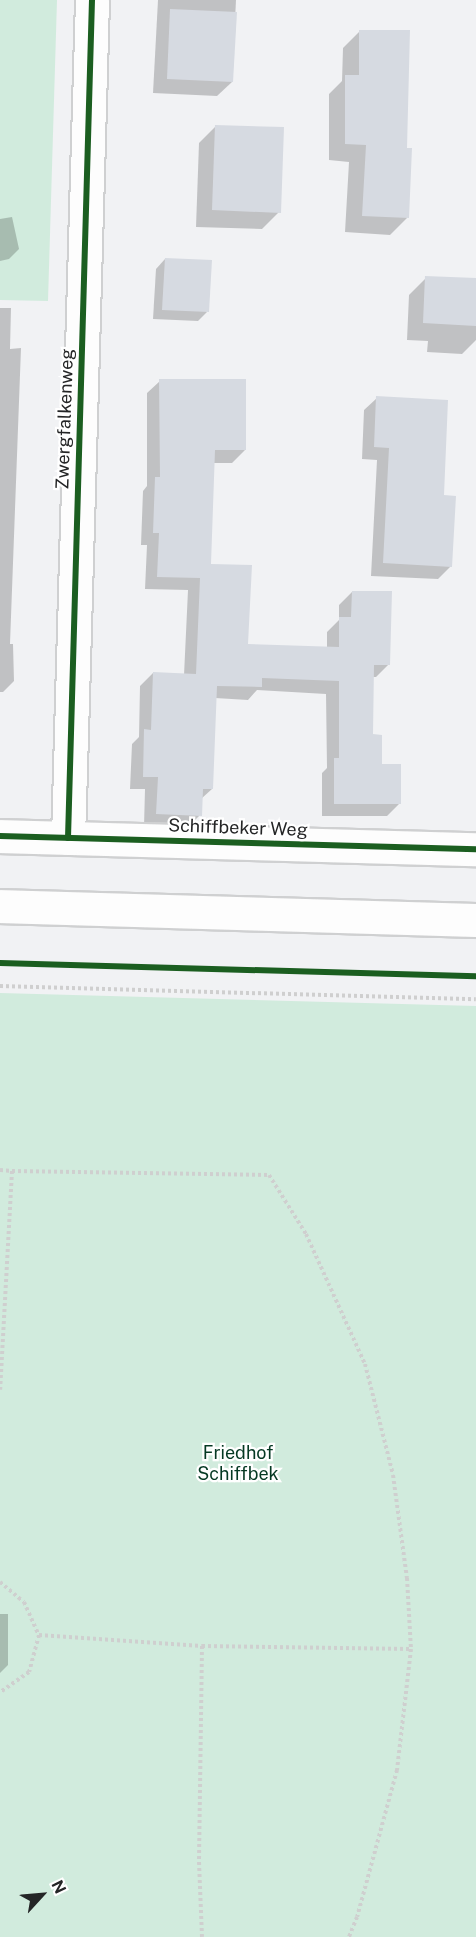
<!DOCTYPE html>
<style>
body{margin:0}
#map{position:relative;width:476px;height:1937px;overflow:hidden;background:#f1f2f4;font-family:"Public Sans",sans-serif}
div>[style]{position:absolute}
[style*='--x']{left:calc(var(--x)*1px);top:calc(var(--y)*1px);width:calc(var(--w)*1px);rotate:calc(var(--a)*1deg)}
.green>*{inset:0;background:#d1ebdd}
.shadow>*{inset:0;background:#0003}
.building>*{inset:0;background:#d6dae1}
.path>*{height:4px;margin-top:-2px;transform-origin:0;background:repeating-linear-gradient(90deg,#cfcfcf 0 3px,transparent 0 6px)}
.roads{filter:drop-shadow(2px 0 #cfd0d1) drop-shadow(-2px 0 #cfd0d1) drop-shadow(0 2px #cfd0d1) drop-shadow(0 -2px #cfd0d1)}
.minor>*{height:33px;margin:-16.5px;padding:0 16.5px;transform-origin:16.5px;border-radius:16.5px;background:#fdfdfd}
.major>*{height:33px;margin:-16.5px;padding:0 16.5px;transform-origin:16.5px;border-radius:16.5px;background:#fdfdfd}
.cycleway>*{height:6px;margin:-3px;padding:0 3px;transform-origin:3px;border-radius:3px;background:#1b5e20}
span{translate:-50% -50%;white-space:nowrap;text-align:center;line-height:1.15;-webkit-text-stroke:4.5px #fff;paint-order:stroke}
.street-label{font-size:18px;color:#242526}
.park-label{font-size:18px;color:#053923}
.north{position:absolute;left:12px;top:1865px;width:60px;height:60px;-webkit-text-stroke:4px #fff;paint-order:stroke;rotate:64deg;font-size:16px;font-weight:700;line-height:24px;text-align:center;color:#242526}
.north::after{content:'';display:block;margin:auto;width:21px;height:27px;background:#242526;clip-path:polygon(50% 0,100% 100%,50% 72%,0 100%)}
</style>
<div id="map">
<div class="green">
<i style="clip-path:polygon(0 0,57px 0,48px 301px,0 300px)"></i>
<i style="clip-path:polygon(0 993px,476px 1006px,476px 1937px,0 1937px)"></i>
</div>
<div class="shadow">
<i style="clip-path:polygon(158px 0,236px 0,232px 82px,217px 96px,153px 93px)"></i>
<i style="clip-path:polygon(360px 31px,405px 149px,407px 218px,390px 235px,345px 232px,349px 162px,329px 160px,329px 94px,342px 81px,343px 48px)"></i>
<i style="clip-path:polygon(216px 126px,279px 212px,262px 229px,196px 227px,199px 143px)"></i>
<i style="clip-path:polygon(12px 217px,19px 249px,9px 259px,0 261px,0 219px)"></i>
<i style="clip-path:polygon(165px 259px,207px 312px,198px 321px,153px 319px,156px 269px)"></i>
<i style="clip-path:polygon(426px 278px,476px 280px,476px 340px,462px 354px,427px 352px,428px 341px,407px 340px,409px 295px)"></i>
<i style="clip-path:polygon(0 308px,11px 308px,10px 349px,21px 348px,10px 644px,13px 644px,14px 681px,3px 692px,0 692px)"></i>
<i style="clip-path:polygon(160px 381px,245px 450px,232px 463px,213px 463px,209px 565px,247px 645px,327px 648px,327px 632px,339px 620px,339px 605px,352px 592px,389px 664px,376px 677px,372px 677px,372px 736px,380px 766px,399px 804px,387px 816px,322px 816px,322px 773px,327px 768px,326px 694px,257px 690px,248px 700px,215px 698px,212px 789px,201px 799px,200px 815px,187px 828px,144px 826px,145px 789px,130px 789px,132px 744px,139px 737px,140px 686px,153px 673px,184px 675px,188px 590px,145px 589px,147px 545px,141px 545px,143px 491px,147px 486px,147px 393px)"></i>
<i style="clip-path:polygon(377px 398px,442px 497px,451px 566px,438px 579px,371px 576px,377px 460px,362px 459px,364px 410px)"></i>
<i style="clip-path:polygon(0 1614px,8px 1614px,8px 1665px,0 1673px)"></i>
</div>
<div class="building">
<i style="clip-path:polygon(170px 9px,237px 12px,233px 82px,167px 79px)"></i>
<i style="clip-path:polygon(359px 30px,410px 30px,407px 148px,412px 148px,409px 218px,362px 216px,366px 145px,345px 144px,345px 75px,359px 75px)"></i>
<i style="clip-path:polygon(215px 125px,284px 127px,281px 213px,212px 210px)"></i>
<i style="clip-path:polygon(165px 258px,212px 260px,209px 312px,162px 310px)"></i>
<i style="clip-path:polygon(425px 276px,476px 278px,476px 326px,423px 323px)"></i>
<i style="clip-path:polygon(159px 379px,246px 379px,246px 450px,215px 450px,211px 564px,252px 565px,248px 644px,339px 647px,339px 617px,351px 617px,352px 591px,392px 591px,390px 665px,374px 665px,373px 734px,382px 735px,382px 764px,401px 764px,401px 804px,334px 804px,334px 758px,339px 758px,339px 681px,262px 678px,262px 687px,217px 686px,213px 789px,203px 789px,202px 816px,156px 814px,158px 777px,143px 777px,144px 729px,151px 730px,153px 672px,196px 674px,200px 578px,157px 577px,159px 533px,153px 533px,155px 477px,160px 477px)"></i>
<i style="clip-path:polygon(376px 396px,448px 400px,444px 495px,456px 496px,452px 567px,383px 563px,389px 448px,374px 447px)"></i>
</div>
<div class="path">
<i style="--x:0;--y:986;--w:476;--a:1.6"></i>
<i style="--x:0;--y:1170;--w:12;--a:5"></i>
<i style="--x:12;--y:1171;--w:219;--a:93.1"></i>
<i style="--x:12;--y:1171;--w:257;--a:0.9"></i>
<i style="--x:269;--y:1175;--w:70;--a:57.9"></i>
<i style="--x:306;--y:1234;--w:143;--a:65.6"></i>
<i style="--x:365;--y:1364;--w:114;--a:75.8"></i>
<i style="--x:393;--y:1475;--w:104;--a:82.3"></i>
<i style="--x:407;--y:1578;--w:71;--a:86.8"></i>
<i style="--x:411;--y:1649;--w:122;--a:96.6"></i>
<i style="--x:397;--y:1770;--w:152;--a:105.2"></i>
<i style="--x:357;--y:1917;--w:22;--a:112"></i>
<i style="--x:0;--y:1582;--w:31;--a:40"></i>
<i style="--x:24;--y:1602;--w:36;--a:66"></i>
<i style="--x:39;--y:1635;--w:38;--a:105"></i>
<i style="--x:29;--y:1672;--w:35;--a:145"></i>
<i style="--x:39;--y:1635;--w:163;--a:3.9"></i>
<i style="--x:202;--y:1646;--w:209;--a:0.8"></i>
<i style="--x:202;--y:1646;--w:216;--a:90.8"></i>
<i style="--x:199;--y:1862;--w:75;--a:87.7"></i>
</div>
<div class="roads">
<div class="minor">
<i style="--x:0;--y:836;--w:476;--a:1.6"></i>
<i style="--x:68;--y:838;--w:838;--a:-88.36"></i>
</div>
<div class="major">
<i style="--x:0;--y:906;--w:476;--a:1.7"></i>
</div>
</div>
<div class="cycleway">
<i style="--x:0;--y:836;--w:476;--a:1.6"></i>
<i style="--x:68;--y:838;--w:838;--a:-88.36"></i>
<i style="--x:0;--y:963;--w:476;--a:1.6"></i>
</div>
<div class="street-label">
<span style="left:65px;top:419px;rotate:-88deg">Zwergfalkenweg</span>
<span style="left:238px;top:828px;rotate:2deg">Schiffbeker Weg</span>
</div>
<div class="park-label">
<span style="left:238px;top:1464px">Friedhof<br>Schiffbek</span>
</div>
<div class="north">N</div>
</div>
